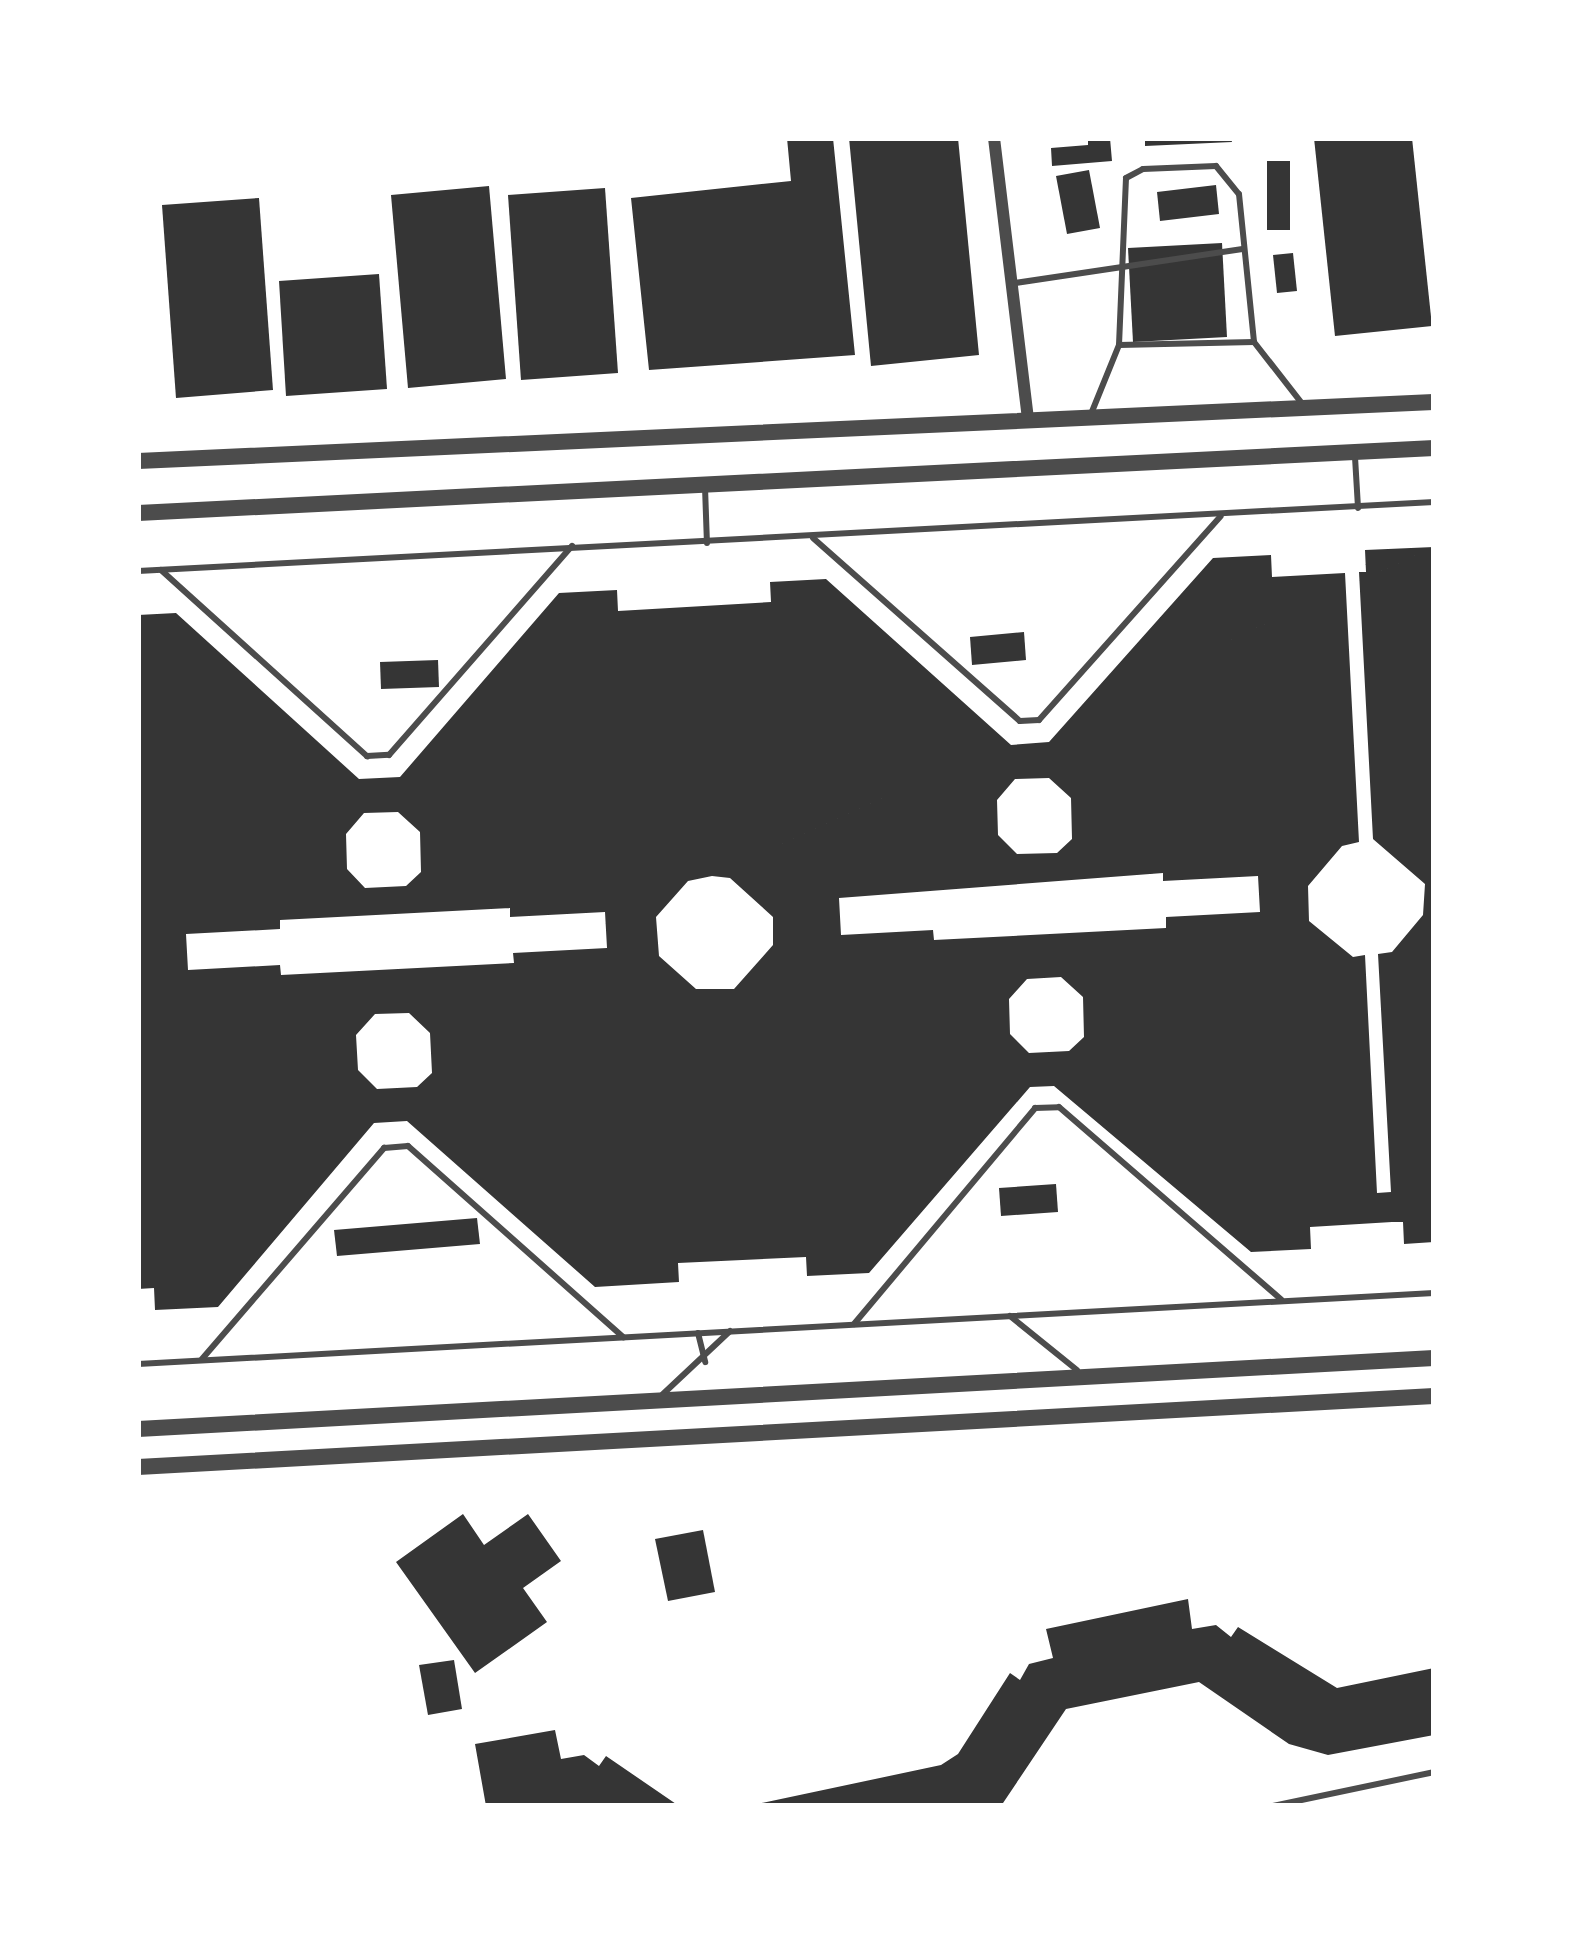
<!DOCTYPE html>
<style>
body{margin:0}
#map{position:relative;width:1572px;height:1944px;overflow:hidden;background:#fff;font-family:Commissioner,sans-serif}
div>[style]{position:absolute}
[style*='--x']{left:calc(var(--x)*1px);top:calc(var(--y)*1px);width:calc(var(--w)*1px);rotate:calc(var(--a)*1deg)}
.building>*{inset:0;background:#353535}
.service>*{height:6px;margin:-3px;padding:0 3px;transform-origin:3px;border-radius:3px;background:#4c4c4c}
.minor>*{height:12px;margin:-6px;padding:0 6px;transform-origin:6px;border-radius:6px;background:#4c4c4c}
.tertiary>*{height:16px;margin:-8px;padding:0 8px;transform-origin:8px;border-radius:8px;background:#4c4c4c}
span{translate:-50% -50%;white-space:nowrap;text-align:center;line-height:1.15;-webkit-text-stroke:10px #fff;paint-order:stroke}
.frame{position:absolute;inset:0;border:141px solid #fff;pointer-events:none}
</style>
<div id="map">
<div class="building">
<i style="clip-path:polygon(787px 138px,833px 138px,855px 355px,649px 370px,631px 198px,791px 181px)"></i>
<i style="clip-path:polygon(849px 138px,958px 138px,979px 355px,871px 366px)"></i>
<i style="clip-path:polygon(1088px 138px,1110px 138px,1112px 161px,1052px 166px,1051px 148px,1088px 145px)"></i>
<i style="clip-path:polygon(1145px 138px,1231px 138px,1232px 142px,1145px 146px)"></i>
<i style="clip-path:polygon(1314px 138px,1412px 138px,1432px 326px,1335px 336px)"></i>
<i style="clip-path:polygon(1267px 161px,1290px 161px,1290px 230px,1267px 230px)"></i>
<i style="clip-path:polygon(1089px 170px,1100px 228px,1067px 234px,1056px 176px)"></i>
<i style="clip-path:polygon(1216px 185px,1219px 214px,1160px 221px,1157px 192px)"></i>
<i style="clip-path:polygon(489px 186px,506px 379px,408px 388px,391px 195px)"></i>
<i style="clip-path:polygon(605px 188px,618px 373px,521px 380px,508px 195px)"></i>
<i style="clip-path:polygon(259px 198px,273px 390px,176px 398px,162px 205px)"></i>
<i style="clip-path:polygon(1222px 243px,1227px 337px,1133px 342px,1128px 248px)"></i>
<i style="clip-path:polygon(1293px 253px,1297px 291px,1277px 293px,1273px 255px)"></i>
<i style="clip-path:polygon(379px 274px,387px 389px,286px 396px,279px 281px)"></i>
<i style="clip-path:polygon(evenodd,1434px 547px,1434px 1242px,1404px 1244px,1403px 1222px,1392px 1222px,1310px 1227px,1311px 1249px,1251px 1252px,1054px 1086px,1030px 1087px,869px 1273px,807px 1276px,806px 1257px,678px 1263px,679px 1282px,595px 1287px,407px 1121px,374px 1123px,218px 1307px,155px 1310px,154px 1288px,138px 1289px,138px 615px,176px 613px,359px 779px,400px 777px,559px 593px,617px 590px,618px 611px,771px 602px,770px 582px,826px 579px,1011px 745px,1049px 742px,1213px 558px,1271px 555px,1272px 577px,1345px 573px,1359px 842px,1342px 846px,1308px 886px,1309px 921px,1353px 957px,1365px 955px,1377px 1193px,1391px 1192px,1378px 954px,1392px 952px,1423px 915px,1425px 884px,1373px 839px,1359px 572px,1366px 572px,1365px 550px,1434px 547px,1049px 778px,1071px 798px,1072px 839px,1057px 853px,1017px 854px,998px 835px,997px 800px,1015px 779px,1049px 778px,1434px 547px,398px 812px,420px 832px,421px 872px,406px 886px,365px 888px,347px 869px,346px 834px,364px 813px,398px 812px,1434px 547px,1163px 873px,1163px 881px,1258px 876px,1260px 912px,1166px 917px,1166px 928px,934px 940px,933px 930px,841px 935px,839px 898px,1163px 873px,1434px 547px,712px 876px,730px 878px,773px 917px,773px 945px,734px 989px,696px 989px,659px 956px,656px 917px,688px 881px,712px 876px,1434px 547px,510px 908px,510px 917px,605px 912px,607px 948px,513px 953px,514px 963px,281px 975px,280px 965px,188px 970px,186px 934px,280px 929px,280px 920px,510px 908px,1434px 547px,1061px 977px,1083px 997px,1084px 1037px,1069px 1051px,1029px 1053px,1010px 1034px,1009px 999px,1027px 979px,1061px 977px,1434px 547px,409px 1013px,430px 1033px,432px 1073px,417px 1087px,377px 1089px,358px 1070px,356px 1035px,375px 1014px,409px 1013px)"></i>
<i style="clip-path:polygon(1024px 632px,1026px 660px,972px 665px,970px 637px)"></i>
<i style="clip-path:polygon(438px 660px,439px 687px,381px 689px,380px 662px)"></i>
<i style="clip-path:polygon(1056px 1184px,1058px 1212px,1001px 1216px,999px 1188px)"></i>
<i style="clip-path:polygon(477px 1218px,480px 1244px,337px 1256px,334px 1230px)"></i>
<i style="clip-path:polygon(463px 1514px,484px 1545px,528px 1514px,561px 1561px,523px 1588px,547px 1622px,475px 1673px,396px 1562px)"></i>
<i style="clip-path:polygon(703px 1530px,715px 1592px,668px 1601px,655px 1539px)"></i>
<i style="clip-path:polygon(1188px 1599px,1192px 1629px,1216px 1625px,1231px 1637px,1238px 1627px,1337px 1688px,1434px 1668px,1434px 1735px,1328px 1755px,1289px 1744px,1199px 1682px,1066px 1709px,1001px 1806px,748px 1806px,941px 1765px,958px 1754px,1010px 1673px,1020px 1680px,1029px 1664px,1053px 1658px,1046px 1629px)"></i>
<i style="clip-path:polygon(454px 1660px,462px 1709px,428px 1715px,419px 1665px)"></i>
<i style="clip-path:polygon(555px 1730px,561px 1759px,584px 1755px,599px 1766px,606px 1756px,679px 1806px,486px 1806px,475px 1744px)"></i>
</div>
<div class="service">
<i style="--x:1015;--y:283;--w:230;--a:-8.5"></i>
<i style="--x:1119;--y:345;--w:167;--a:-87.6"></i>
<i style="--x:1126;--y:178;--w:19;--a:-28"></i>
<i style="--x:1143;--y:169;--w:73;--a:-2.4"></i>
<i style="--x:1216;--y:166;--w:36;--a:51"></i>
<i style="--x:1239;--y:194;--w:149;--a:84.2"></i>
<i style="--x:1091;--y:414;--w:74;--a:-67.9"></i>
<i style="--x:1119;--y:345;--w:135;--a:-1.3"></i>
<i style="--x:1254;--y:342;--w:81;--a:52"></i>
<i style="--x:1355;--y:457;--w:51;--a:86.6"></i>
<i style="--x:705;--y:487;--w:56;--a:88"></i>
<i style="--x:813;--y:538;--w:276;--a:41.5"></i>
<i style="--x:1020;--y:721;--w:19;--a:-3"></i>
<i style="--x:1039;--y:720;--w:273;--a:-48.3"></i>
<i style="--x:161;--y:570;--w:278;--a:42.1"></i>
<i style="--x:367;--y:756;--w:22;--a:-3"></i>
<i style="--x:389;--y:755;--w:278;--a:-48.8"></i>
<i style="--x:138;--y:571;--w:1298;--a:-3.05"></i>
<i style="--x:1010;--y:1316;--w:86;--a:38.9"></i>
<i style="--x:854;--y:1324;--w:282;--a:-50"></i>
<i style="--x:1035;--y:1108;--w:24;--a:-2"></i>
<i style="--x:1059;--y:1107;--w:294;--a:40.9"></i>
<i style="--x:698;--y:1333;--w:30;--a:76"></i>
<i style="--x:202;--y:1359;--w:279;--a:-49.2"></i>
<i style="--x:384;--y:1148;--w:24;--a:-5"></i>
<i style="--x:408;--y:1146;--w:288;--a:41.6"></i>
<i style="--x:138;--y:1364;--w:1298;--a:-3.14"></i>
<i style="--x:663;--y:1394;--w:92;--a:-43.2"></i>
<i style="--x:1273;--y:1806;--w:165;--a:-11.9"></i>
</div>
<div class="minor">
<i style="--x:994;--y:138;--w:284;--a:83.1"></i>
</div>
<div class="tertiary">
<i style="--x:138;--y:461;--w:1297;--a:-2.61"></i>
<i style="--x:138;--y:513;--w:1298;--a:-2.87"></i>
<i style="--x:138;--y:1429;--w:1298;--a:-3.14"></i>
<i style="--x:138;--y:1467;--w:1298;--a:-3.14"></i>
</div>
<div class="frame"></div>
</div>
